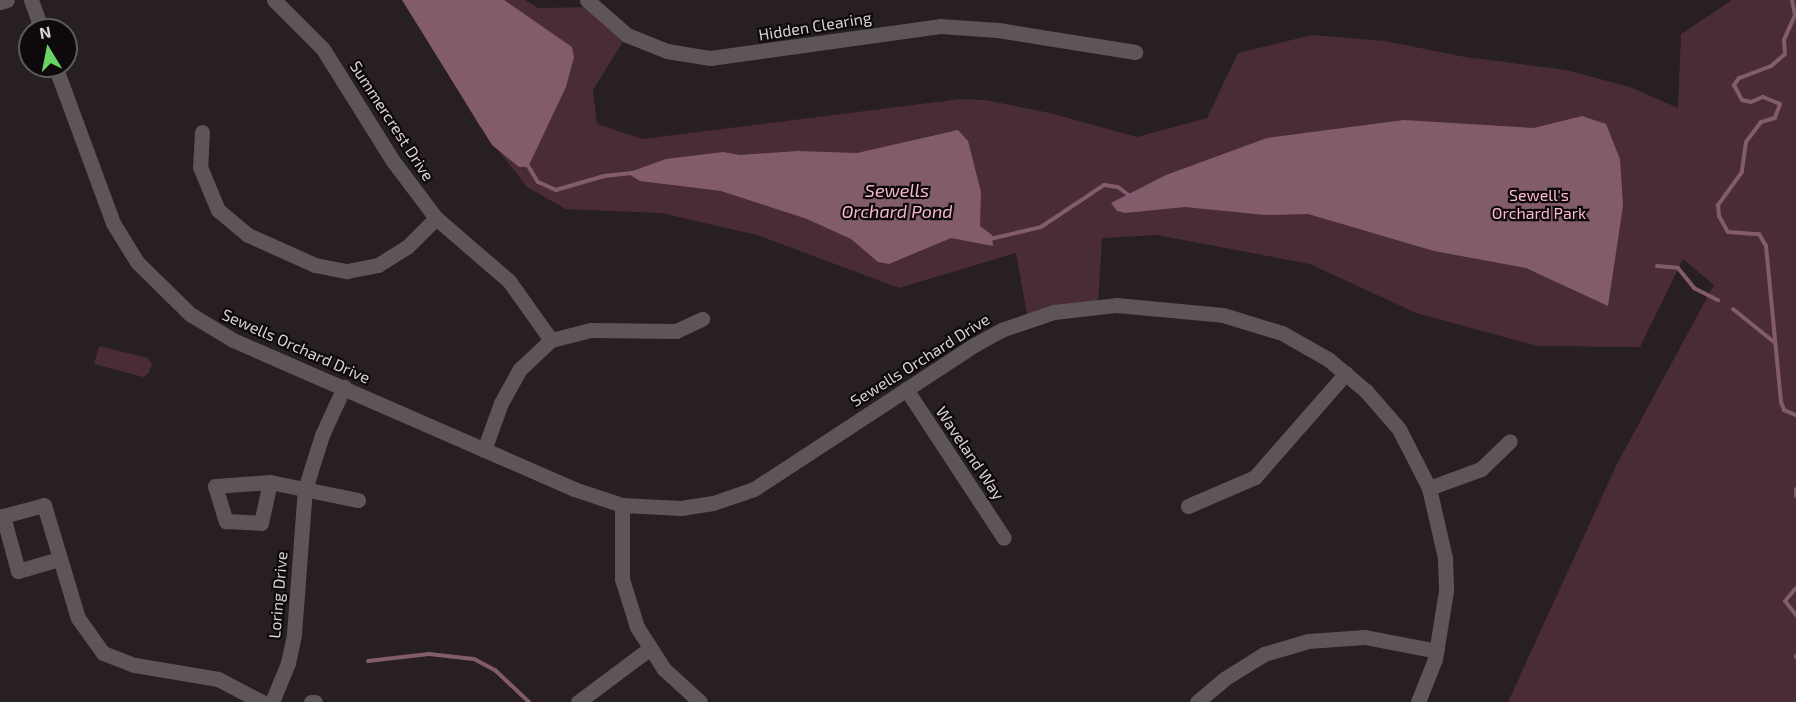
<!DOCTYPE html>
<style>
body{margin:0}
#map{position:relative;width:1796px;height:702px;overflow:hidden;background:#271f22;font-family:"Exo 2",sans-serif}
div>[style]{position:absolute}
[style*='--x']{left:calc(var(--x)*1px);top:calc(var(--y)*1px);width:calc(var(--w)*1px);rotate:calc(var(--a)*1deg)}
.green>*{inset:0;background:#492c38}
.water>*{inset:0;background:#835c6c}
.stream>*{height:4px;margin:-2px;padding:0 2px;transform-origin:2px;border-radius:2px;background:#835c6c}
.street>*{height:15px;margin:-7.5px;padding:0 7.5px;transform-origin:7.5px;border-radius:7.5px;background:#5e5558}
span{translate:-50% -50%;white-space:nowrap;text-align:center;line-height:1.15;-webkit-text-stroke:4.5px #0e0a0b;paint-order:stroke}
.street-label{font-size:16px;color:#d8d2d4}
.park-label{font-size:16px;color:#fdb9d4}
.water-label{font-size:18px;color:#f9b6d1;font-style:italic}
.north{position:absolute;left:18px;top:18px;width:60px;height:60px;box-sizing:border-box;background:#0e0a0b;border:2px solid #5f5a5b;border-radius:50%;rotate:350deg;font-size:16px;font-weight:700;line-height:24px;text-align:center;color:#d8d2d4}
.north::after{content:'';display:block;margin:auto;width:21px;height:27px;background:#69d464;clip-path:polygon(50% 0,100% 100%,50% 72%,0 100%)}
</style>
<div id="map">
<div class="green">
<i style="clip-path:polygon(404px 0,525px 0,538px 8px,593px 7px,627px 35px,593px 90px,597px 124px,642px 139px,961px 99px,985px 100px,1050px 113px,1137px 137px,1207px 118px,1238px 53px,1312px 35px,1385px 41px,1465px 57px,1566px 70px,1630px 87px,1678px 108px,1681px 34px,1732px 0,1796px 0,1796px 702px,1508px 702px,1617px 464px,1714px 285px,1683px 259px,1640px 347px,1537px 346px,1416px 313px,1310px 264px,1157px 235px,1102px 238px,1098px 306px,1028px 319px,1016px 253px,899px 288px,757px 235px,661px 213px,566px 209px,527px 187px,478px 124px)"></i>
<i style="clip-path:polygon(99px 346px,148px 358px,152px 364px,149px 373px,143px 377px,94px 364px)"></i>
</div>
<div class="water">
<i style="clip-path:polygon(402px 0,504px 0,572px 47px,574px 57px,566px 87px,528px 167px,519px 167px,492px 145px)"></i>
<i style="clip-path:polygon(1582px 116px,1606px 124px,1620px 159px,1623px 206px,1608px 306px,1526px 268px,1434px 251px,1308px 214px,1265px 215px,1185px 207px,1125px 213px,1117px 211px,1111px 203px,1166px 175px,1267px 138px,1404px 120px,1534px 128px)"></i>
<i style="clip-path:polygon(958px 130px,968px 141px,981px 192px,980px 226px,992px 235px,993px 246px,951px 238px,889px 264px,878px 262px,851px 239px,807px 219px,721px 191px,640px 181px,627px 173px,666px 159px,723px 152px,740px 155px,798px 151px,857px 153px)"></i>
</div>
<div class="stream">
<i style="--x:1792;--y:0;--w:15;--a:79"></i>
<i style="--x:1795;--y:15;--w:27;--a:114"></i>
<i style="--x:1784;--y:40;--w:14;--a:86"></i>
<i style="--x:1785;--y:54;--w:18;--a:139"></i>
<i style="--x:1771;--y:66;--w:34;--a:159"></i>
<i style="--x:1739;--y:78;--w:9;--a:126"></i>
<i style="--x:1734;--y:85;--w:17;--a:62"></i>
<i style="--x:1742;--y:100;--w:9;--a:13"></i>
<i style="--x:1751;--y:102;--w:13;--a:-23"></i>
<i style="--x:1763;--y:97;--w:18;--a:22"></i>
<i style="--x:1780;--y:104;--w:15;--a:110"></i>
<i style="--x:1775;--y:118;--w:15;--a:164"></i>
<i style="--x:1761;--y:122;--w:25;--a:127"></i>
<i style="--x:1746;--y:142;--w:30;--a:98"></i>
<i style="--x:1742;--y:172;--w:41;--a:126"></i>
<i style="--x:1718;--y:205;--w:11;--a:85"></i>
<i style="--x:1719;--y:216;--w:18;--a:61"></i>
<i style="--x:1728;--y:232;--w:31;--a:4"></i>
<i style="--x:1759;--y:234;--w:14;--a:60"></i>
<i style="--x:1766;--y:246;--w:157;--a:84.5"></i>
<i style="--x:1781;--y:402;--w:9;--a:69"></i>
<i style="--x:1784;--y:410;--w:13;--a:23"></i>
<i style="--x:527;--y:164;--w:21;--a:59"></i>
<i style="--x:538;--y:182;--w:20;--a:24"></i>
<i style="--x:556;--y:190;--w:50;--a:-16.3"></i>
<i style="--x:604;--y:176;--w:28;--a:-6"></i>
<i style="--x:990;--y:239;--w:52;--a:-13.2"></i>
<i style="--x:1041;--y:227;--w:76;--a:-33.7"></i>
<i style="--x:1104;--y:185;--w:14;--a:8"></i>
<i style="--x:1118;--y:187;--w:15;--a:37"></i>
<i style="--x:1657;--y:266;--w:21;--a:5"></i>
<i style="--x:1678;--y:268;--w:26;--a:51"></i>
<i style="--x:1694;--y:288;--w:27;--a:27"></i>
<i style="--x:1733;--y:309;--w:53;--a:38.8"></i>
<i style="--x:1796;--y:489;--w:7;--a:90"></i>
<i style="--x:1796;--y:588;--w:17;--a:130"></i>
<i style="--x:1785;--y:601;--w:18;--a:52"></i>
<i style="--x:1796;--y:656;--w:1;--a:90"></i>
<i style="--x:368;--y:661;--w:61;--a:-6.5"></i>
<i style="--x:429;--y:654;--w:45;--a:6.3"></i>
<i style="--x:474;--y:659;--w:24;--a:28"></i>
<i style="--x:495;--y:670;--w:47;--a:43.3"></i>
</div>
<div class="street">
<i style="--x:31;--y:0;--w:32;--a:70"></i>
<i style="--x:274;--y:0;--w:69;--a:45"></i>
<i style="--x:323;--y:49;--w:132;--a:58"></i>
<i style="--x:393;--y:161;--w:71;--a:53"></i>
<i style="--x:436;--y:218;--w:96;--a:40.8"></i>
<i style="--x:509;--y:281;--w:72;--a:54.6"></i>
<i style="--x:587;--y:0;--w:53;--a:41.2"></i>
<i style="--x:627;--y:35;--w:43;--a:21.8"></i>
<i style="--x:667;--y:51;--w:44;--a:9.2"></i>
<i style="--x:710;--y:58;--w:232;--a:-7.9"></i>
<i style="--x:940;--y:26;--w:58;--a:3.9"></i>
<i style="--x:998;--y:30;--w:139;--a:9.1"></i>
<i style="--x:0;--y:2;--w:7;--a:-16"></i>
<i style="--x:55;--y:66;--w:167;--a:69.7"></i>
<i style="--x:113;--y:223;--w:46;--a:58.4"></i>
<i style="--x:137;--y:262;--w:74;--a:44.5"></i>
<i style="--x:190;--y:314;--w:50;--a:31.2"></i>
<i style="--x:233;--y:340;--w:372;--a:23.6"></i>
<i style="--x:574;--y:489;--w:51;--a:18.4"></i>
<i style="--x:622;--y:505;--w:59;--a:2.9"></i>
<i style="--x:681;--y:508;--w:32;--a:-9"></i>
<i style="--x:713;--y:503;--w:43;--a:-18.9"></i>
<i style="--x:754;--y:489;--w:265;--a:-33.2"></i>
<i style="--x:976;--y:344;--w:29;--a:-29"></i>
<i style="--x:1001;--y:330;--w:56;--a:-18.8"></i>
<i style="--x:1054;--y:312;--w:62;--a:-6.4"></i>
<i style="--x:1116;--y:305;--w:107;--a:5.3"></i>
<i style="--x:1223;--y:315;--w:62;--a:17"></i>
<i style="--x:1282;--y:333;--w:53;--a:29.5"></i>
<i style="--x:1328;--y:359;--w:50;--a:40.1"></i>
<i style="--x:1366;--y:391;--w:50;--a:49"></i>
<i style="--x:1399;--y:429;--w:66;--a:63"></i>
<i style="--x:1429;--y:488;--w:72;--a:77.1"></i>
<i style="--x:1445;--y:558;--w:33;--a:88"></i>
<i style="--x:1446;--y:591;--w:69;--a:99.2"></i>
<i style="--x:1435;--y:659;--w:46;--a:111.6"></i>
<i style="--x:202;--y:132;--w:35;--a:93"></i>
<i style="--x:200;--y:167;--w:47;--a:67.3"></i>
<i style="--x:218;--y:210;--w:39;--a:40"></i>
<i style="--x:248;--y:235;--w:73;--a:24.1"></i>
<i style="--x:315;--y:265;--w:33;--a:11"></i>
<i style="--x:347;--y:271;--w:32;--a:-11"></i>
<i style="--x:378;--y:265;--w:34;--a:-32"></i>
<i style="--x:407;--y:247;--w:41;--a:-45"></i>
<i style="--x:906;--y:389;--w:178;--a:56.7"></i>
<i style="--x:484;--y:450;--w:50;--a:-70.1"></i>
<i style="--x:501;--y:403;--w:39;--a:-61"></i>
<i style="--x:520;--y:369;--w:42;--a:-43.1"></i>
<i style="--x:551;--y:340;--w:41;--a:-14"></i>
<i style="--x:591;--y:330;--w:85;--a:0.7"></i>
<i style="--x:676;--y:331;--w:29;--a:-25"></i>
<i style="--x:270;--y:482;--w:55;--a:175.8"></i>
<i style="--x:215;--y:486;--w:37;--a:73"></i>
<i style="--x:226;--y:521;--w:35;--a:3"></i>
<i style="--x:261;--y:523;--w:42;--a:-77.6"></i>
<i style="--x:270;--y:482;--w:90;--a:11.6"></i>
<i style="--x:1429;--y:488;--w:55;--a:-20.1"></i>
<i style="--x:1481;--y:469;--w:40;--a:-44"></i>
<i style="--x:622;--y:505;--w:74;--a:90"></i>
<i style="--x:622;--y:579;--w:50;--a:72.6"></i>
<i style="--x:637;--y:627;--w:50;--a:57.3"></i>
<i style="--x:664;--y:669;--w:49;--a:42.5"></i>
<i style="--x:1188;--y:506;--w:73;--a:-23.4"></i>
<i style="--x:1255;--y:477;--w:138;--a:-48.8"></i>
<i style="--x:59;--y:559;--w:43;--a:163.7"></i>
<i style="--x:18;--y:571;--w:57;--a:-105.3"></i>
<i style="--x:3;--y:516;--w:42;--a:-15"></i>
<i style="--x:44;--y:505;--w:118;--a:73.3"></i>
<i style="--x:78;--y:618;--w:43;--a:54.5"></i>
<i style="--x:103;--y:653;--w:34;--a:21"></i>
<i style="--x:135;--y:665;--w:84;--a:9.6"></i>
<i style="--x:218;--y:679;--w:50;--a:27.6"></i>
<i style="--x:272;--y:702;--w:42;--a:-67.7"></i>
<i style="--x:288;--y:663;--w:30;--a:-78"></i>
<i style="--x:294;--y:634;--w:145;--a:-85.7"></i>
<i style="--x:305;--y:489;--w:57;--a:-72.5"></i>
<i style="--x:322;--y:435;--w:53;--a:-65.4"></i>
<i style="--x:311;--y:702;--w:4;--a:0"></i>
<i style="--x:578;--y:702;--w:89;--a:-36.7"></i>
<i style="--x:1197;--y:702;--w:35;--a:-40"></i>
<i style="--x:1224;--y:679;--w:47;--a:-32"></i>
<i style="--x:1264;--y:654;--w:46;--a:-16.5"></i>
<i style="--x:1308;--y:641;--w:57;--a:-4"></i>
<i style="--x:1365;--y:637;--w:73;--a:11"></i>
</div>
<div class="street-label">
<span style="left:815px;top:26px;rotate:-9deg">Hidden Clearing</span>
<span style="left:392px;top:121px;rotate:57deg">Summercrest Drive</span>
<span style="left:296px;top:346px;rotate:24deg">Sewells Orchard Drive</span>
<span style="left:920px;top:360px;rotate:-32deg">Sewells Orchard Drive</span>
<span style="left:970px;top:453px;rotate:56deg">Waveland Way</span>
<span style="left:278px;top:595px;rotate:-85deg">Loring Drive</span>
</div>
<div class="park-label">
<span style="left:1539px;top:204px">Sewell's<br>Orchard Park</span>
</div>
<div class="water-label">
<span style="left:897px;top:201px">Sewells<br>Orchard Pond</span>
</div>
<div class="north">N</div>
</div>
